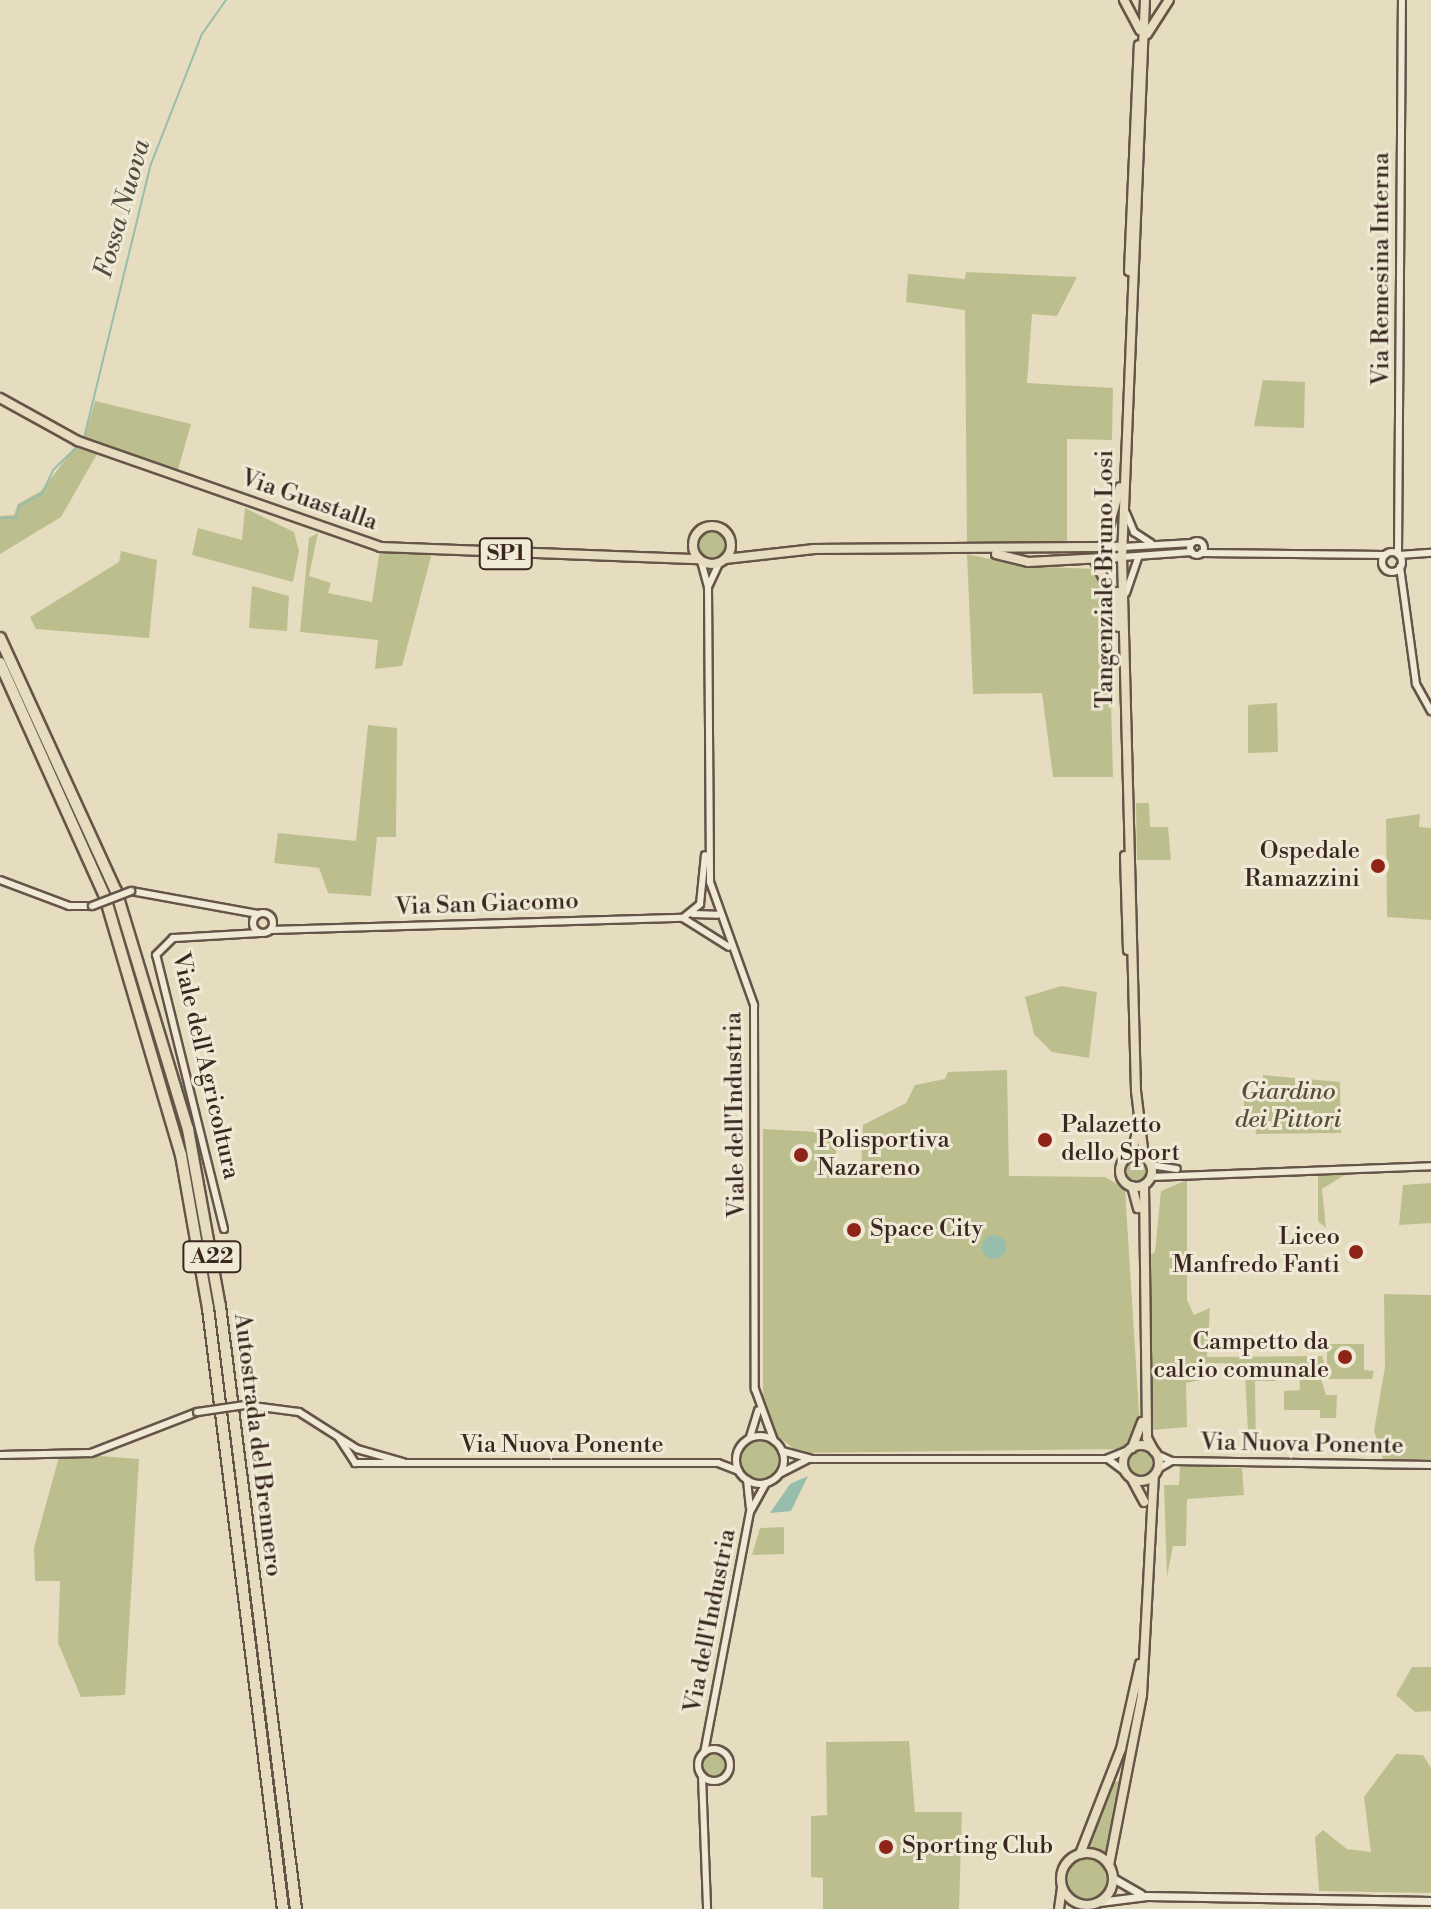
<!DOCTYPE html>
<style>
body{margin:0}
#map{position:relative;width:1431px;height:1909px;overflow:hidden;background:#e6ddc0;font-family:"Libre Bodoni",serif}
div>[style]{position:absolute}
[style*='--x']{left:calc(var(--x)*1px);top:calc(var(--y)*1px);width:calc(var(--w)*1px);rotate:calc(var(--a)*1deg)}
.green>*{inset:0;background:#bcbf8d}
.round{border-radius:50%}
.water>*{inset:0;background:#97bdad}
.stream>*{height:2px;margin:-1px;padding:0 1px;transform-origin:1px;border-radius:1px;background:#97bdad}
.roads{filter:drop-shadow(2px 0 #665448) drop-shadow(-2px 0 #665448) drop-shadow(0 2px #665448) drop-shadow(0 -2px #665448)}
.tertiary>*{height:6px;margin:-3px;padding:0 3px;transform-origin:3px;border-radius:3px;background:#efe9d6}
.tertiary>.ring{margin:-3px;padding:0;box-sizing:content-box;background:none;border:6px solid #efe9d6;border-radius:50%}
.secondary>*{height:7px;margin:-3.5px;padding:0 3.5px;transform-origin:3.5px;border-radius:3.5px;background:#efe9d6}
.primary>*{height:8px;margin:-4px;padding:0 4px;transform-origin:4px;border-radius:4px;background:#e6ddc0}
.primary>.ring{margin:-4px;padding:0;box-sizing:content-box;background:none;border:8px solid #e6ddc0;border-radius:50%}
.motorway>*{height:10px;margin:-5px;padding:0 5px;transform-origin:5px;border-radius:5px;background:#e6ddc0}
.bridges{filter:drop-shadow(2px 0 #665448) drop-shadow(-2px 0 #665448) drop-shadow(0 2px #665448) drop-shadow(0 -2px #665448)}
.tertiary-bridge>*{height:6px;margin:-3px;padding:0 3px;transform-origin:3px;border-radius:3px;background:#efe9d6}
.dots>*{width:22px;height:22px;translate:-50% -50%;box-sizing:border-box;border:4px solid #efe9d6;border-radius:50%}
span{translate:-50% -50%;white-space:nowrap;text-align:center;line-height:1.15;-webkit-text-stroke:6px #efe9d6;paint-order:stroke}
.shield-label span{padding:2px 6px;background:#efe9d6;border:2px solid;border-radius:6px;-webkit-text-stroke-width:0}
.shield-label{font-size:22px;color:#3b2720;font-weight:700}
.street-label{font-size:24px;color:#3b2720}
.poi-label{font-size:24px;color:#3b2720}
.right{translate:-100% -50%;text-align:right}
.left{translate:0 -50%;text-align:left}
.park-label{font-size:24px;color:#5b4d3b;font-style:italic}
.water-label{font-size:26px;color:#524c43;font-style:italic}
</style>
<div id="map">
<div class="green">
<i style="clip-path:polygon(966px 272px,1077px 277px,1057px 316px,1032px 314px,1027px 383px,1113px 388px,1112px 440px,1067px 439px,1067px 547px,967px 546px,965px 310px,906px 302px,908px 274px,965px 279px)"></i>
<i style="clip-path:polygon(1263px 380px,1305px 382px,1304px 428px,1254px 426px)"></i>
<i style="clip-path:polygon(95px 401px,191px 424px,175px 480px,97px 454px,61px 517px,0 554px,0 516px,14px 515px,18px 504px,41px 491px,86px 433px)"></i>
<i style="clip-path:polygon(245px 508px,294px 532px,299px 551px,293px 582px,192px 555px,198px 528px,242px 540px)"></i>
<i class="round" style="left:697px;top:530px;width:30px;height:30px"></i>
<i style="clip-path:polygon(318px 533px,309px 576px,331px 583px,328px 593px,372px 602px,380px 549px,432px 553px,402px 666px,375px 669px,378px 640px,300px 632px,309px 538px)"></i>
<i style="clip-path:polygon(121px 551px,157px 560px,149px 638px,36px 629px,30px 617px,119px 562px)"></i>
<i style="clip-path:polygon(967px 554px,1021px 566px,1096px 569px,1108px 584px,1113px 777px,1053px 777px,1042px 693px,973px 694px)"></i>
<i style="clip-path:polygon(252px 586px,289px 596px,287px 631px,249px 628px)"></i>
<i style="clip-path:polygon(1277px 703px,1278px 752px,1248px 753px,1248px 705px)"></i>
<i style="clip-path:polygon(368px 725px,397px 728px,396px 837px,377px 837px,371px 896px,328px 893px,319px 868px,274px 863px,278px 833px,356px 841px)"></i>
<i style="clip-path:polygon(1136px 803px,1149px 803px,1150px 827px,1168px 827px,1171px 860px,1137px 860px)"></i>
<i style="clip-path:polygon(1420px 814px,1419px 827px,1431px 828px,1431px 920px,1387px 917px,1386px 819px)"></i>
<i style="clip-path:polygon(1061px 986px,1097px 992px,1089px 1058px,1052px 1052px,1034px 1034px,1025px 997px)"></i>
<i style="clip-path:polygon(1007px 1070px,1009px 1176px,1105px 1177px,1125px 1189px,1140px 1428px,1120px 1449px,799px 1453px,774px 1433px,763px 1411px,763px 1129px,837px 1133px,835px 1173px,861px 1172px,863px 1125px,906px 1103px,915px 1085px,945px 1079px,948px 1072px)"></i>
<i style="clip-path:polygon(1263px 1075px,1340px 1082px,1341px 1133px,1256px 1134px,1255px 1126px,1244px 1126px,1244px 1096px,1263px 1096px)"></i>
<i class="round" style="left:1123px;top:1158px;width:26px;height:26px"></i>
<i style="clip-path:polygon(1346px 1174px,1322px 1189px,1326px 1228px,1318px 1221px,1318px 1175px)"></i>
<i style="clip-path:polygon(1187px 1180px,1187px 1300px,1194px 1315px,1210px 1308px,1207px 1357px,1322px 1356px,1327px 1371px,1327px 1344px,1364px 1344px,1364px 1370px,1374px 1371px,1372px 1379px,1321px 1379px,1326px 1395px,1337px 1395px,1336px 1418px,1320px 1418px,1320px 1410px,1284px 1410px,1284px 1391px,1300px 1390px,1299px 1369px,1276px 1369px,1276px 1381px,1255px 1381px,1256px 1451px,1249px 1451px,1245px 1374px,1225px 1374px,1225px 1363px,1202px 1364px,1201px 1380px,1186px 1383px,1187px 1427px,1152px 1430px,1147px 1257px,1155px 1252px,1161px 1191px)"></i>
<i style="clip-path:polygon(1431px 1183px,1431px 1223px,1399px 1225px,1403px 1185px)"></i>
<i style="clip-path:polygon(1384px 1294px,1431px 1295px,1431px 1460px,1383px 1459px,1374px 1431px,1385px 1367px)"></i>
<i class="round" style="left:740px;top:1440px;width:40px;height:40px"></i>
<i class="round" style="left:1126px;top:1449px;width:30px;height:30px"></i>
<i style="clip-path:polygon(60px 1453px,139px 1459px,125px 1695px,81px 1697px,58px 1643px,60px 1581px,35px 1581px,34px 1548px)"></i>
<i style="clip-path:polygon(1180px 1466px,1242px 1468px,1244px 1495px,1187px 1499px,1186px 1546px,1173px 1546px,1167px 1577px,1164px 1485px,1179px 1485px)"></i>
<i style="clip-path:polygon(784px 1527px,784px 1554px,752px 1555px,760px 1528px)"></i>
<i style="clip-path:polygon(1412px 1667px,1431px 1667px,1431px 1711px,1415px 1712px,1396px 1695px)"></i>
<i style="clip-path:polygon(909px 1741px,915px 1812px,962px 1812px,959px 1909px,823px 1909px,823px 1878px,811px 1877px,811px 1816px,827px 1815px,826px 1742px)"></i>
<i class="round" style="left:700px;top:1752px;width:26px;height:26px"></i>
<i style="clip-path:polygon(1396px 1754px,1423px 1755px,1431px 1768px,1431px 1893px,1319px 1891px,1315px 1837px,1323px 1830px,1347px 1849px,1371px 1852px,1364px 1797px)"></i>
<i style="clip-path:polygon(1122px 1780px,1106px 1857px,1086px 1850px,1112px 1783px)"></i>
<i class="round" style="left:1065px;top:1857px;width:44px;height:44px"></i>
</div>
<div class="water">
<i class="round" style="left:982px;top:1235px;width:24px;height:24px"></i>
<i style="clip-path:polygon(808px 1476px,791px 1511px,770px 1513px,790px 1484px)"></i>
</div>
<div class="stream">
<i style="--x:84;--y:438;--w:282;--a:-76.3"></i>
<i style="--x:151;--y:164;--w:140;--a:-68.6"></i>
<i style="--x:202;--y:34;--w:42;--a:-54.8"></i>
<i style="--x:0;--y:518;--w:16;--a:0"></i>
<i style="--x:16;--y:518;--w:12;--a:-76"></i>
<i style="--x:19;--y:506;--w:26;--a:-28"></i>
<i style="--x:42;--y:494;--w:26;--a:-65"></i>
<i style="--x:53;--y:470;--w:33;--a:-44"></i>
</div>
<div class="roads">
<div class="tertiary">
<i style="--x:1126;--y:513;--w:21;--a:67"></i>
<i style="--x:1134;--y:532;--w:20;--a:33"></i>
<i class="ring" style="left:1190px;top:541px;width:8px;height:8px"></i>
<i style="--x:1122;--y:547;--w:70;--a:-3.3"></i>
<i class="ring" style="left:1382px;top:552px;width:14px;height:14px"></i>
<i style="--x:1201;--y:553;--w:184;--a:0.6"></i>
<i style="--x:1398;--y:553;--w:553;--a:-89.59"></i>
<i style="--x:1399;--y:555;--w:32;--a:-4"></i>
<i style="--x:1122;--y:557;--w:70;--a:-4.1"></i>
<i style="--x:701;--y:561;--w:27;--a:75"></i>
<i style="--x:708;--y:587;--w:295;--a:89.6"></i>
<i style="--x:710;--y:882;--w:131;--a:70.3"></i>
<i style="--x:754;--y:1005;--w:384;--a:89.9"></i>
<i style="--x:755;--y:1389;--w:55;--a:69.9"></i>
<i style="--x:1400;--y:567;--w:118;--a:82.2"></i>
<i style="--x:1416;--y:684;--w:31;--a:61"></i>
<i style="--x:708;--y:587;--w:26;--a:-65"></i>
<i style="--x:1126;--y:593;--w:39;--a:-71"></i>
<i style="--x:0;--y:880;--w:74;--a:20.6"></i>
<i style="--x:69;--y:906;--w:23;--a:0"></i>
<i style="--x:131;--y:891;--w:129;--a:10.3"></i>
<i class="ring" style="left:253px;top:913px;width:14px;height:14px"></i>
<i style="--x:693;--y:914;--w:24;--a:2"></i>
<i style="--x:683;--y:918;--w:22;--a:-39"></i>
<i style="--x:700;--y:904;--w:49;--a:-84.2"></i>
<i style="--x:271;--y:930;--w:412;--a:-1.7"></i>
<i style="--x:683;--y:918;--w:54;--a:32.2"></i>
<i style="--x:1151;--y:1165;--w:26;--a:9"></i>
<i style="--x:1151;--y:1177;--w:280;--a:-2.2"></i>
<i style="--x:224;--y:1229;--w:282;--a:-103.9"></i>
<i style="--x:156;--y:955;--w:24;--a:-45"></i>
<i style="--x:173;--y:938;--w:88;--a:-3.3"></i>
<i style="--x:245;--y:1405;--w:54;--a:7.4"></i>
<i style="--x:299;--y:1412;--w:69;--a:32.5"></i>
<i style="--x:357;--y:1449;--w:48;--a:15.8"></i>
<i class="ring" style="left:736px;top:1436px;width:42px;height:42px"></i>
<i style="--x:750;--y:1437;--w:28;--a:-73"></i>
<i style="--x:339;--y:1438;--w:30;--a:57"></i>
<i style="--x:355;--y:1463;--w:363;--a:0"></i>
<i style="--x:718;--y:1463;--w:22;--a:21"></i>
<i style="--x:782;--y:1451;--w:30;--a:15"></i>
<i style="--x:811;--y:1459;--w:295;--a:0"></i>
<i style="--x:1106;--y:1459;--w:24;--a:-22"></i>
<i style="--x:1156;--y:1454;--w:17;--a:24"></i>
<i style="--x:1172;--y:1461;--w:259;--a:0.9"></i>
<i style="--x:0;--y:1455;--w:91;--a:-1.3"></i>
<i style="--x:91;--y:1453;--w:114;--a:-21.1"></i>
<i style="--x:1108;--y:1459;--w:21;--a:37"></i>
<i style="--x:1158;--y:1469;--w:16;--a:-30"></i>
<i style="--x:781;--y:1473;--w:29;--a:-27"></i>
<i style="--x:747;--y:1480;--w:28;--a:84"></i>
<i class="ring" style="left:698px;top:1749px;width:26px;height:26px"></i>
<i style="--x:704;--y:1753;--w:245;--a:-79.2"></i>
<i style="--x:750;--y:1512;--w:33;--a:-61"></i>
<i style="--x:702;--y:1776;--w:133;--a:87.8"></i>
</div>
<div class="secondary">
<i style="--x:1113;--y:1878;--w:32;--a:30"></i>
<i style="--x:1099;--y:1902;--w:48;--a:-7.1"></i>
<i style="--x:1147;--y:1896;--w:284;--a:1"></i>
</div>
<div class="primary">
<i style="--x:1124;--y:0;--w:34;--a:62"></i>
<i style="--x:1147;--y:34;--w:40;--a:-57.1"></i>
<i style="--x:1129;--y:271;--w:226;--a:-87.5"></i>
<i style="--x:0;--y:398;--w:89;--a:28.9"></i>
<i style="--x:78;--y:441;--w:320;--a:19.3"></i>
<i style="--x:380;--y:547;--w:319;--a:2.2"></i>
<i class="ring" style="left:693px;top:526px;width:30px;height:30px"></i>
<i style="--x:1103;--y:548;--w:63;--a:-74.4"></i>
<i style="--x:996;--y:554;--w:33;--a:14"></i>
<i style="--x:1028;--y:562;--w:94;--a:-3"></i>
<i style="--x:725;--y:559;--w:90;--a:-6.4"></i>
<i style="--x:814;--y:549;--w:308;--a:-0.4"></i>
<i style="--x:1095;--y:561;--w:42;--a:63.4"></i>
<i style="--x:1117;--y:592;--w:35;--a:88"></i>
<i style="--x:1125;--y:856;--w:94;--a:88.2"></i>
<i class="ring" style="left:1120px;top:1155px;width:24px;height:24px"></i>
<i style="--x:1131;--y:1156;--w:21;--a:-76"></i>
<i style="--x:1144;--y:1157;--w:66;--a:-96.9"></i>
<i style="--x:1136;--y:1091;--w:534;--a:-91.5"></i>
<i style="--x:1122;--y:557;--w:557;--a:-87.64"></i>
<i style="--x:1144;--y:1185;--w:253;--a:89.3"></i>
<i style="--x:1147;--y:1438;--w:15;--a:62"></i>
<i style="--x:1132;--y:1186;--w:23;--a:75"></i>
<i class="ring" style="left:1123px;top:1445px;width:28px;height:28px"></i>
<i style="--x:1132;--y:1448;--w:28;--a:-69"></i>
<i style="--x:1132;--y:1479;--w:26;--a:62"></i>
<i class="ring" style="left:1061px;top:1853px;width:44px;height:44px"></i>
<i style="--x:1080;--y:1854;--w:113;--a:-68.7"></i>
<i style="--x:1121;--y:1749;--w:87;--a:-77.4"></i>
<i style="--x:1109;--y:1865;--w:173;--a:-79"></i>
<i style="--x:1142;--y:1695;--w:219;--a:-86.9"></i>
<i style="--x:1059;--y:1909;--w:21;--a:-82"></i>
</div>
<div class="motorway">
<i style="--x:0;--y:638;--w:278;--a:65.4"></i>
<i style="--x:116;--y:891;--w:249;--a:73.2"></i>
<i style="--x:188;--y:1129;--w:180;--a:79.8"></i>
<i style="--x:220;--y:1306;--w:608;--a:82.82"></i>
<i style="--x:0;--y:663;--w:256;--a:65.8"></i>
<i style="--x:105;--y:897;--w:269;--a:73.6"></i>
<i style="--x:181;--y:1155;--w:155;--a:80"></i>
<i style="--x:208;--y:1308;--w:606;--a:82.89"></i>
</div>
</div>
<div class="bridges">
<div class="tertiary-bridge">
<i style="--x:92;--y:906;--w:42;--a:-21"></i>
<i style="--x:197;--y:1412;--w:49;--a:-8.3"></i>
</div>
</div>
<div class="dots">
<i style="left:1378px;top:866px;background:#8f2418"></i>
<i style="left:1045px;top:1140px;background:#8f2418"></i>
<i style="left:801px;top:1155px;background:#8f2418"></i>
<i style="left:854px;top:1230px;background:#8f2418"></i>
<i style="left:1356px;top:1252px;background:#8f2418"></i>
<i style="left:1345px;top:1357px;background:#8f2418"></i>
<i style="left:886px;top:1847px;background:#8f2418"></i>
</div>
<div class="shield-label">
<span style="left:506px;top:554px">SP1</span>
<span style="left:212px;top:1257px">A22</span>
</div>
<div class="street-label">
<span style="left:1382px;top:269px;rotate:-90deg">Via Remesina Interna</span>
<span style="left:309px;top:501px;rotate:19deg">Via Guastalla</span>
<span style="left:1106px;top:579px;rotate:-90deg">Tangenziale Bruno Losi</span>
<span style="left:487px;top:905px;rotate:-2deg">Via San Giacomo</span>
<span style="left:205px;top:1066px;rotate:77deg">Viale dell'Agricoltura</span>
<span style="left:736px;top:1115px;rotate:-91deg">Viale dell'Industria</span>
<span style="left:257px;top:1445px;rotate:83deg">Autostrada del Brennero</span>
<span style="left:1302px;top:1445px;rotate:1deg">Via Nuova Ponente</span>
<span style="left:562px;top:1446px">Via Nuova Ponente</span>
<span style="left:711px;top:1621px;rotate:-79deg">Via dell'Industria</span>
</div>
<div class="poi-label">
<span class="right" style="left:1360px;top:866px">Ospedale<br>Ramazzini</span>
<span class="left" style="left:1061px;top:1140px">Palazetto<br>dello Sport</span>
<span class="left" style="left:817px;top:1155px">Polisportiva<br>Nazareno</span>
<span class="left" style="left:870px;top:1230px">Space City</span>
<span class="right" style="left:1340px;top:1252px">Liceo<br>Manfredo Fanti</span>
<span class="right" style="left:1329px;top:1357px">Campetto da<br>calcio comunale</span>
<span class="left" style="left:902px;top:1847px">Sporting Club</span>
</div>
<div class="park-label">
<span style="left:1288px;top:1107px">Giardino<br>dei Pittori</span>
</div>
<div class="water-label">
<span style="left:123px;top:209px;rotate:-74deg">Fossa Nuova</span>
</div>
</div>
